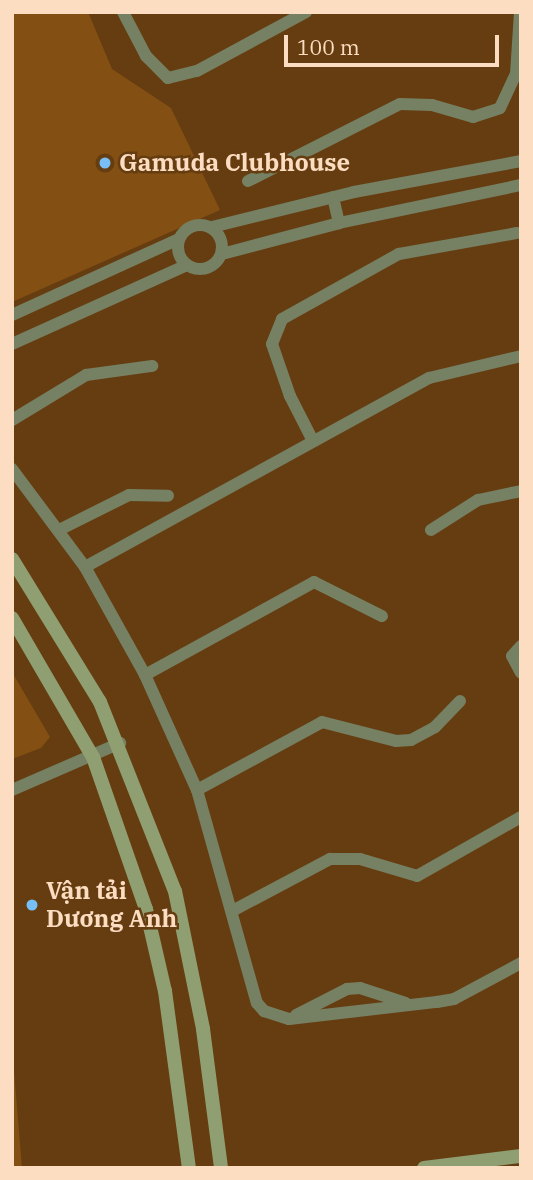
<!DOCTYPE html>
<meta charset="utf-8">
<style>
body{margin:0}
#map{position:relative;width:533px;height:1180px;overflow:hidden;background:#653d11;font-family:"IBM Plex Serif",serif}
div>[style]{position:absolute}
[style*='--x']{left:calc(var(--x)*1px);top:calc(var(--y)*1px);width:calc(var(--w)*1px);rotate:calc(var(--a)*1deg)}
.green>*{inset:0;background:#834f13}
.street>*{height:12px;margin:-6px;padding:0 6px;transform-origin:6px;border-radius:6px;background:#768063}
.street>.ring{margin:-6px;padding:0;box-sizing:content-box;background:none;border:12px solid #768063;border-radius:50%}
.secondary>*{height:14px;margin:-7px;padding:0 7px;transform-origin:7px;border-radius:7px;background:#8f9f71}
.dots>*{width:19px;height:19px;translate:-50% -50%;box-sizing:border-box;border:4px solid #653d11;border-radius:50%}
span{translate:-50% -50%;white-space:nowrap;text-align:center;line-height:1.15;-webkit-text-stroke:5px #653d11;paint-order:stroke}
.poi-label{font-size:24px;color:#fcddc2;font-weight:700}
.left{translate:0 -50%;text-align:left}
.frame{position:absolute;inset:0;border:14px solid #fcddc2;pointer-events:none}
.scale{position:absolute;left:284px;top:35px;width:215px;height:32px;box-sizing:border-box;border:4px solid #fcddc2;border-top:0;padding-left:9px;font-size:21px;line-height:24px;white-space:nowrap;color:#fcddc2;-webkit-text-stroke:5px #653d11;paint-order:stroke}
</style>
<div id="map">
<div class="green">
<i style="clip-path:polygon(12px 12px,88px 12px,112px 69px,171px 108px,220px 210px,12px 302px)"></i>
<i style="clip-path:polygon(12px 672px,50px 737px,41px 748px,12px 759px)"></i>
<i style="clip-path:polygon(12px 1046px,22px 1168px,12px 1168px)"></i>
</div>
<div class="street">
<i style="--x:123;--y:12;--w:50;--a:62.4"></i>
<i style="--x:146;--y:56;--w:31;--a:45"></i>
<i style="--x:168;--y:78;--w:30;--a:-14"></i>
<i style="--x:197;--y:71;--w:124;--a:-28.4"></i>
<i style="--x:248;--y:181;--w:170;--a:-26.9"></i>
<i style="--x:400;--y:104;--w:32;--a:2"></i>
<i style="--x:432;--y:105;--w:43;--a:16.3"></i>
<i style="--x:473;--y:117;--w:28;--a:-18"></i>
<i style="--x:500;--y:108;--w:38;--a:-65"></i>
<i style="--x:516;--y:74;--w:62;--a:-86.3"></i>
<i style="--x:333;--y:197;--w:27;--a:77"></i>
<i class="ring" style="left:178px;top:225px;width:32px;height:32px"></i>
<i style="--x:212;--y:227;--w:146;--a:-13.8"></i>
<i style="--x:354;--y:192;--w:170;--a:-10.5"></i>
<i style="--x:222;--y:254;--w:121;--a:-14.8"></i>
<i style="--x:339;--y:223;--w:186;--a:-11.8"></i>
<i style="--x:12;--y:315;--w:183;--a:-24.5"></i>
<i style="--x:12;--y:344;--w:192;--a:-24.3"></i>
<i style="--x:12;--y:420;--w:87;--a:-31.3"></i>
<i style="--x:86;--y:375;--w:67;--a:-7.8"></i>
<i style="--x:313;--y:441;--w:51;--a:-117.1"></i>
<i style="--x:290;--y:396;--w:55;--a:-109.1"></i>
<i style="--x:272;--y:344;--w:27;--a:-68"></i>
<i style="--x:282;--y:319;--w:134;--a:-29.1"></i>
<i style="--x:399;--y:254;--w:120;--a:-10.1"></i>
<i style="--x:12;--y:469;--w:122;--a:53.3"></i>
<i style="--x:85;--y:567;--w:124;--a:60.9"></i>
<i style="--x:145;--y:675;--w:126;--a:65.7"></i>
<i style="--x:197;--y:790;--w:221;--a:74.3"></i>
<i style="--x:257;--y:1003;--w:11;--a:49"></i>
<i style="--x:264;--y:1011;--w:26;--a:18"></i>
<i style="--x:289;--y:1019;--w:149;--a:-6.6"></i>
<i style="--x:437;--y:1002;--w:17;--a:-10"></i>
<i style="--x:454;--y:999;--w:76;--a:-28.2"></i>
<i style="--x:59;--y:530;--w:78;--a:-26.6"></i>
<i style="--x:129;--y:495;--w:39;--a:1"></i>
<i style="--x:431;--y:530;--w:56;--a:-32.6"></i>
<i style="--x:478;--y:500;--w:44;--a:-11.8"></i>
<i style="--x:85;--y:567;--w:393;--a:-28.8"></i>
<i style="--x:429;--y:378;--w:95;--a:-13.4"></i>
<i style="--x:521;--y:646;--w:13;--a:132"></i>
<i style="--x:512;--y:656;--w:19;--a:62"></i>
<i style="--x:145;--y:675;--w:193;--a:-28.8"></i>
<i style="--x:314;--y:582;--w:76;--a:26.6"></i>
<i style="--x:12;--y:790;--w:118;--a:-23.5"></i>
<i style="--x:197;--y:790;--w:142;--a:-28.5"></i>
<i style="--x:322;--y:722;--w:76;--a:14.4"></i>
<i style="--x:396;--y:741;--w:15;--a:-4"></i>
<i style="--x:411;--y:740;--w:27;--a:-28"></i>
<i style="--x:435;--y:727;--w:36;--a:-46"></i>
<i style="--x:234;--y:910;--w:109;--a:-28"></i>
<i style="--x:330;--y:859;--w:30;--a:0"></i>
<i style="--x:360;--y:859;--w:59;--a:16.6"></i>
<i style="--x:417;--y:876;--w:120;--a:-29.6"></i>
<i style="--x:296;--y:1015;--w:57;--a:-27"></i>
<i style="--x:347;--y:989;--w:13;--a:-4"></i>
<i style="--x:360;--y:988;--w:48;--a:18.1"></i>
</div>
<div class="secondary">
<i style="--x:12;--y:559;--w:168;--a:58.4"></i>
<i style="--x:100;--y:702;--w:203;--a:68.4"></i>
<i style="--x:175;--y:891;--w:141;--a:78.5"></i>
<i style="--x:203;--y:1029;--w:140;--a:82.6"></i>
<i style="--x:12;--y:618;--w:161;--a:59.8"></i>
<i style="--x:93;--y:757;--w:161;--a:70.8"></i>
<i style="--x:146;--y:909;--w:84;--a:77"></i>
<i style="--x:165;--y:991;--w:179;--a:82.3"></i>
<i style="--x:424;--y:1168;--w:98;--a:-7.1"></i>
</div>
<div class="dots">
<i style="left:105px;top:163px;background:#78bff7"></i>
<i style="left:32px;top:905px;background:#78bff7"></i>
</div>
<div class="poi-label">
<span class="left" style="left:119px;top:163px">Gamuda Clubhouse</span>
<span class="left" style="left:46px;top:905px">Vận tải<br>Dương Anh</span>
</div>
<div class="frame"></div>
<div class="scale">100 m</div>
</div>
